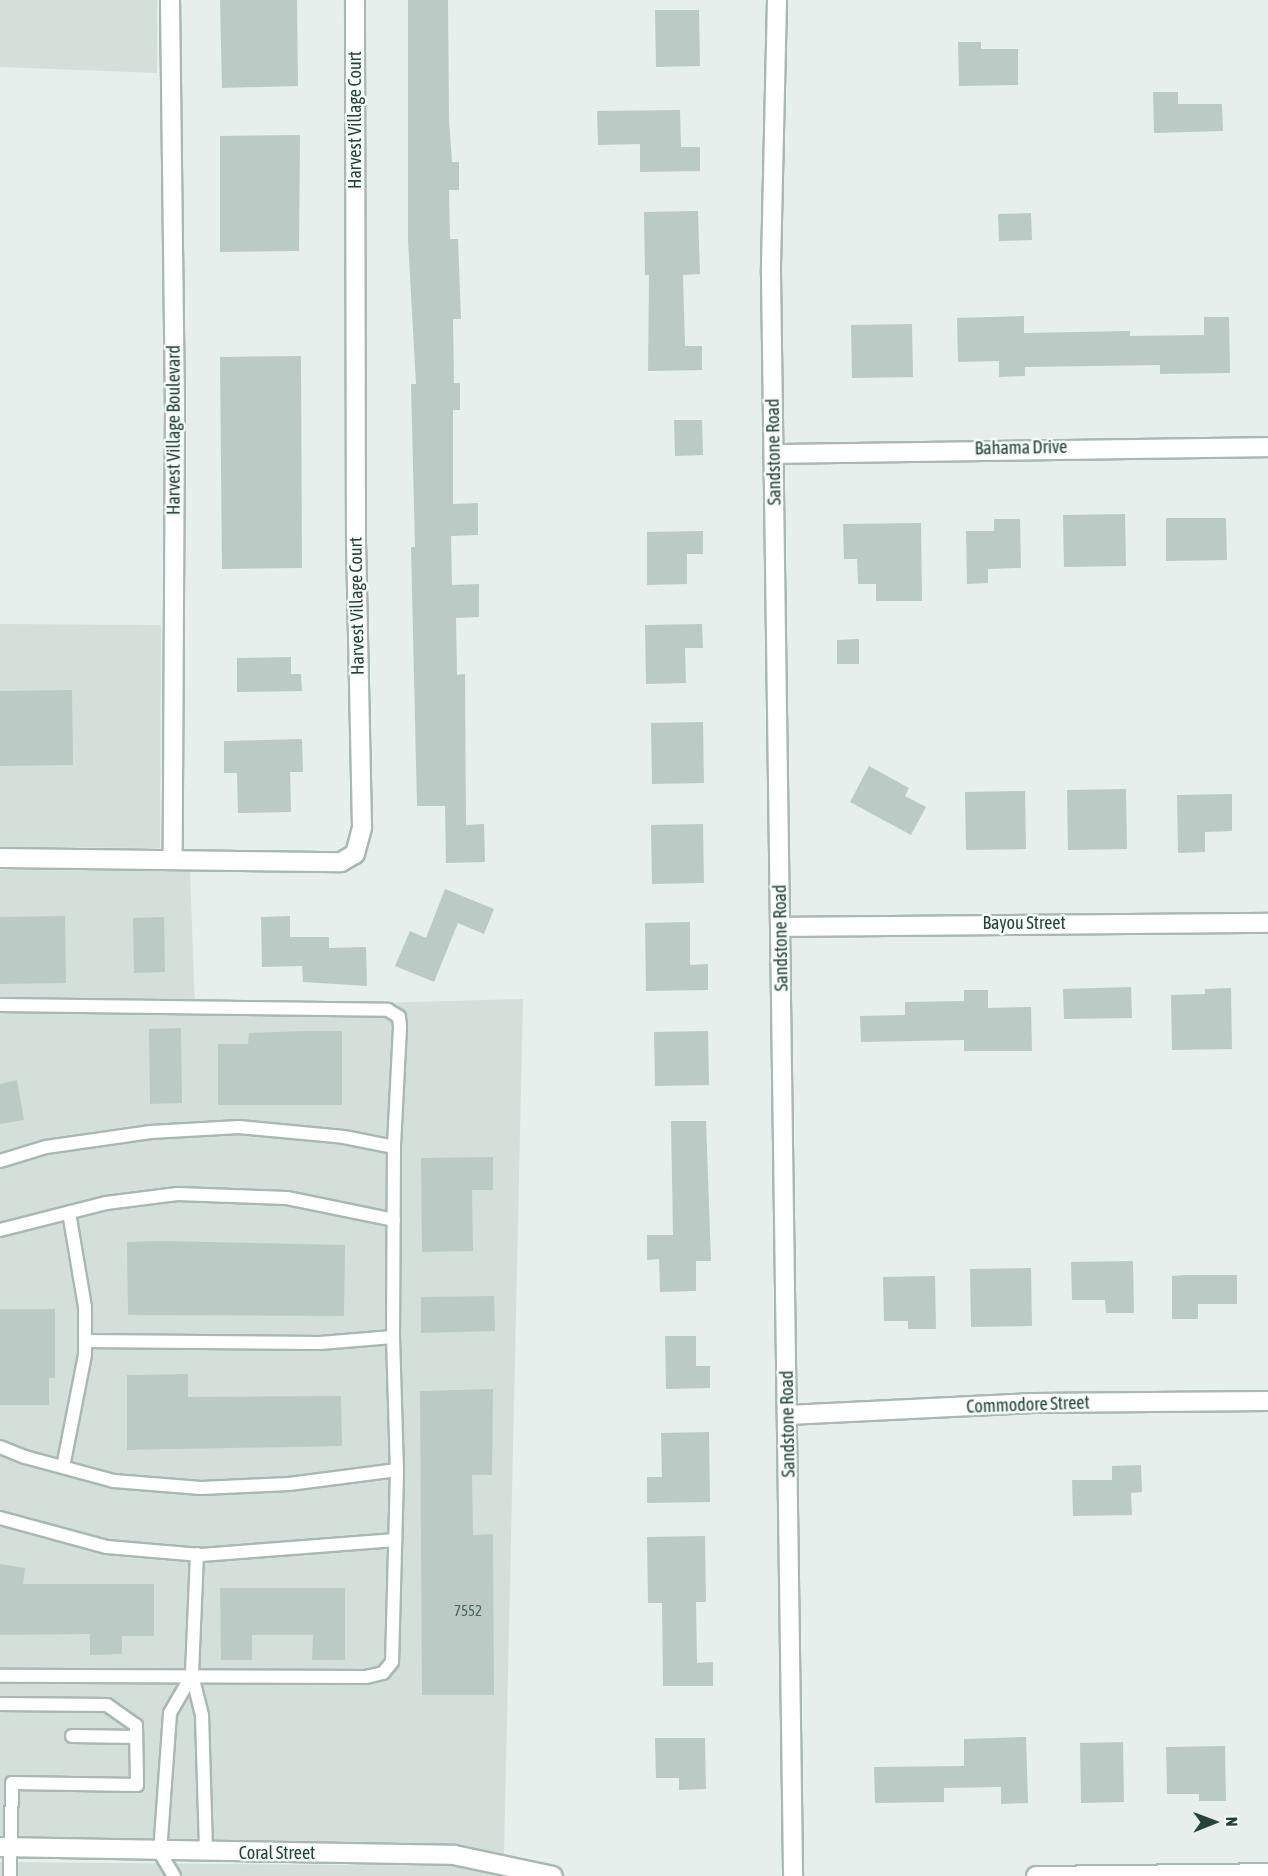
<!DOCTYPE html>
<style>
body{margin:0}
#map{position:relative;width:1268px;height:1876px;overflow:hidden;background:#e6efeb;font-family:"Asap Condensed",sans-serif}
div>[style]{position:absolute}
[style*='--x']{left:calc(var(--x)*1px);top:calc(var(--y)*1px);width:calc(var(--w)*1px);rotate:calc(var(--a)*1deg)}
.built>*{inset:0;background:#d4dfda}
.building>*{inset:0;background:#bbcac4}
.roads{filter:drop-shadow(2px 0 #a8b8b2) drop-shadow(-2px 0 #a8b8b2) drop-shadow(0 2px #a8b8b2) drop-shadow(0 -2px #a8b8b2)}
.service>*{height:12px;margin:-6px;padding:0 6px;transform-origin:6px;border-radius:6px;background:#fff}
.minor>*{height:18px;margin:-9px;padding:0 9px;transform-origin:9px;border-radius:9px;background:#fff}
span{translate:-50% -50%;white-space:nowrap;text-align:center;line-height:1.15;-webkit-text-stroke:5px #f7fbf9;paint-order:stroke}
.number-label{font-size:15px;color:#4a645c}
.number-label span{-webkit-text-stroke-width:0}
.street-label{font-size:18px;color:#24423a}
.north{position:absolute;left:1184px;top:1792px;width:60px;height:60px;-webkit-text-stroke:4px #f7fbf9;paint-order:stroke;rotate:89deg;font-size:16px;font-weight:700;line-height:24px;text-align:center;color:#24423a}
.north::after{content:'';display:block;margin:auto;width:21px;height:27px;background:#24423a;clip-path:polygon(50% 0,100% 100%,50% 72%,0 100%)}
</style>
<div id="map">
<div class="built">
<i style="clip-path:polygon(0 0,157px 0,157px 73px,0 67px)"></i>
<i style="clip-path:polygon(0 624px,161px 625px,160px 848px,0 847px)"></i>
<i style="clip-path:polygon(0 870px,190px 871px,195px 1008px,523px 999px,504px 1854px,454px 1844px,0 1839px)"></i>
<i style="clip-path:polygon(0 1862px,452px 1866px,499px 1876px,0 1876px)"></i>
</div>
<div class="building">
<i style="clip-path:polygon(220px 0,297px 0,298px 86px,222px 88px)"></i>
<i style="clip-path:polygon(408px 0,448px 0,449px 120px,452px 162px,459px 162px,459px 190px,449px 190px,450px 239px,458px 239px,461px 319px,453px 319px,454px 383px,460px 383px,460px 410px,453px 410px,453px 504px,478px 503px,478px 535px,451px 536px,452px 585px,479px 584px,479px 617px,456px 618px,457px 675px,465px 674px,466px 825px,484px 824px,485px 862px,446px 863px,445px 806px,417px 806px,411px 547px,415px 547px,411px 384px,416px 384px,408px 240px)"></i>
<i style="clip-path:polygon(655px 10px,699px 10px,700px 66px,656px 67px)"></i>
<i style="clip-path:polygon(958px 42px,981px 42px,981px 49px,1018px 49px,1018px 85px,959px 86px)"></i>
<i style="clip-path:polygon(1153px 92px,1178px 92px,1178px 104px,1222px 104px,1223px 131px,1154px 133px)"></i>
<i style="clip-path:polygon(680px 110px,681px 147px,700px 147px,700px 171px,640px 172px,640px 144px,598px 145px,597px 111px)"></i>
<i style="clip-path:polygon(300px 135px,299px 251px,220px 252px,220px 136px)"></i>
<i style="clip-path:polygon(698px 211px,700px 274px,683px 275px,685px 346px,702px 346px,702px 370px,648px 371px,649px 275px,645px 275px,644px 212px)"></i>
<i style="clip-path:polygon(1031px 213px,1032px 240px,999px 241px,998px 214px)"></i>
<i style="clip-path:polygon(1024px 316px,1024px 333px,1130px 331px,1130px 336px,1204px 335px,1204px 317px,1229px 317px,1230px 373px,1160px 374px,1160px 365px,1025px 367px,1025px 376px,999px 377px,999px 361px,958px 362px,957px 318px)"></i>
<i style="clip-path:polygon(912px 324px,913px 377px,852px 378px,851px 325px)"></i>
<i style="clip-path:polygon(301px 356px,302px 568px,222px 569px,220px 357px)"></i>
<i style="clip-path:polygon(674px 420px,702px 420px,703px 455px,675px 456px)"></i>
<i style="clip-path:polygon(1125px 514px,1126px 566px,1064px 567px,1063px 515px)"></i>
<i style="clip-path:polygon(1166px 518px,1226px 518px,1227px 560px,1166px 561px)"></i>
<i style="clip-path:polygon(994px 519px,1020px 519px,1021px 568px,988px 569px,988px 583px,967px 584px,966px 531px,994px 531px)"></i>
<i style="clip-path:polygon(921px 523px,922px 601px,876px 601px,876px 584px,858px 584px,857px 559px,844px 559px,843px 524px)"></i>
<i style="clip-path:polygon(703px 531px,703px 554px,687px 554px,687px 584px,647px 585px,647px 532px)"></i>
<i style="clip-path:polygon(702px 624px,703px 648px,685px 648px,686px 683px,646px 684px,645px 625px)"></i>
<i style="clip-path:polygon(859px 639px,859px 664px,837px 664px,837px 640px)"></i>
<i style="clip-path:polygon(291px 657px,291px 674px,301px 674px,302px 691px,237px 692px,237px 658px)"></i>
<i style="clip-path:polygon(72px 690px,73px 765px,0 766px,0 691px)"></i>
<i style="clip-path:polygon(703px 722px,704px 783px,652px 784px,651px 723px)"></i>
<i style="clip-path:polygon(302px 739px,303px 772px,290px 772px,291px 812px,238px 813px,237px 773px,224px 773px,224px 741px)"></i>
<i style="clip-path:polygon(869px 766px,909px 788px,905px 796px,926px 807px,911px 835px,850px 802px)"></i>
<i style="clip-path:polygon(1126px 789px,1127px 849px,1068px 850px,1067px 790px)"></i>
<i style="clip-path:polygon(1025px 791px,1026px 849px,966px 850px,965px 792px)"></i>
<i style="clip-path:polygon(1232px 794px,1232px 831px,1205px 832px,1205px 852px,1178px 853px,1177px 795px)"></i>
<i style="clip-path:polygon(703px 824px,704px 883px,652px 884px,651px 825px)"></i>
<i style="clip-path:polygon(445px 889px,494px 909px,484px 934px,458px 923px,434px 982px,395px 966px,410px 931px,426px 938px)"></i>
<i style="clip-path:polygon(65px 916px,66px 983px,0 984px,0 917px)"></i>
<i style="clip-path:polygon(290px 916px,290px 937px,329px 937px,329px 948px,366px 947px,367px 986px,303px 982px,302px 966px,262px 967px,261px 917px)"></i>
<i style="clip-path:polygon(164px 917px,165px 972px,134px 973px,133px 918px)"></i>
<i style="clip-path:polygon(690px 922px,690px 965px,708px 964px,708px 990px,646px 991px,645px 923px)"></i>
<i style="clip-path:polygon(1131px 987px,1132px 1018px,1064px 1019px,1063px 989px)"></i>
<i style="clip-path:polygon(1231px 988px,1232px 1049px,1172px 1050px,1171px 995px,1205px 994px,1205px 989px)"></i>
<i style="clip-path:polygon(964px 990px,988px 990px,988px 1008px,1031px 1007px,1032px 1051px,964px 1051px,964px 1040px,861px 1042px,860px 1016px,905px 1015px,905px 1002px,964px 1001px)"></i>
<i style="clip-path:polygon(181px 1028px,182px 1103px,150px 1104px,149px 1029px)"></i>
<i style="clip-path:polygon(309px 1031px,342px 1031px,342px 1105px,218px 1105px,218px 1044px,248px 1044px,249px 1033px)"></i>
<i style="clip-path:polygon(708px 1031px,709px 1085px,655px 1086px,654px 1032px)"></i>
<i style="clip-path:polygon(17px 1080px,24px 1120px,0 1124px,0 1084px)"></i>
<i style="clip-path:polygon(671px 1121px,706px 1121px,711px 1261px,696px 1261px,696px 1291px,660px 1292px,659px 1259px,647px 1260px,647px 1235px,673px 1235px)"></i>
<i style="clip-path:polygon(493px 1157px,493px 1190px,472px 1190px,473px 1251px,422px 1252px,421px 1158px)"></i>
<i style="clip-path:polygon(159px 1241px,345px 1245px,344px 1316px,128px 1315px,127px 1242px)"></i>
<i style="clip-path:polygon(1133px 1261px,1134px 1313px,1106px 1313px,1105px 1300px,1072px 1300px,1071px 1262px)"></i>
<i style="clip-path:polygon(1031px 1268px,1032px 1326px,971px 1327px,970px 1269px)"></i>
<i style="clip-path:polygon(1185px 1275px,1237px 1275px,1237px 1304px,1198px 1304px,1198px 1319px,1172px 1319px,1172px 1276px)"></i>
<i style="clip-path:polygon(935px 1276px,936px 1329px,908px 1329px,908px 1321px,884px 1321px,883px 1277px)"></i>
<i style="clip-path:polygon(494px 1296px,495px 1331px,421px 1333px,421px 1297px)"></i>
<i style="clip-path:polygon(0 1309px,55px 1309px,55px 1378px,49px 1378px,49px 1405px,0 1405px)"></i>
<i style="clip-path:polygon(665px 1336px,696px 1336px,696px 1366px,710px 1366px,710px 1388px,666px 1389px)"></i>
<i style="clip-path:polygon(188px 1374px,188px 1397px,341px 1396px,342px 1446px,127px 1450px,127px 1375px)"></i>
<i style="clip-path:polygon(493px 1389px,492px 1475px,472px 1475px,473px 1535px,493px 1534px,494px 1695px,422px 1695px,420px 1391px)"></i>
<i style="clip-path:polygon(709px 1432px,710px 1502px,647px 1503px,647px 1477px,662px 1477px,661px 1433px)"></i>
<i style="clip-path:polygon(1141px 1465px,1142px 1492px,1131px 1493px,1132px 1515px,1073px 1516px,1072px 1480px,1112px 1480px,1112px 1466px)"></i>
<i style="clip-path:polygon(705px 1536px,706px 1602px,696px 1602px,697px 1663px,713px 1662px,713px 1686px,663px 1686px,662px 1603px,648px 1603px,647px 1537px)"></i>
<i style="clip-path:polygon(0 1564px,25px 1568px,23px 1584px,154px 1584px,154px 1636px,122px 1636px,122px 1654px,90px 1655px,90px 1634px,0 1635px)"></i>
<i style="clip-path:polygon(220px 1588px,345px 1588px,345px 1660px,312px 1660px,313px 1635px,252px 1635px,252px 1660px,221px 1660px)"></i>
<i style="clip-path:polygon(1026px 1737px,1028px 1803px,1001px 1804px,1001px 1787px,944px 1788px,944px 1802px,875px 1803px,874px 1767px,964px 1766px,964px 1739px)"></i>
<i style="clip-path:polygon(655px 1738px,705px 1738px,706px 1789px,679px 1790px,679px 1778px,656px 1778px)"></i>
<i style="clip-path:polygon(1123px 1742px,1124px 1802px,1081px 1803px,1080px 1743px)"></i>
<i style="clip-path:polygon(1225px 1746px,1226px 1801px,1199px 1801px,1199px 1794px,1167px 1794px,1166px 1747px)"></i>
</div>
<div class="roads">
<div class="service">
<i style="--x:0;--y:1005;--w:388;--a:0.7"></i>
<i style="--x:388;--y:1010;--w:13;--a:32"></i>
<i style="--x:399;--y:1017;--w:10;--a:84"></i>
<i style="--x:400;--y:1027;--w:120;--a:92.9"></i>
<i style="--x:394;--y:1147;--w:190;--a:90.3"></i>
<i style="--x:393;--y:1337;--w:136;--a:88.3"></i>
<i style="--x:397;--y:1473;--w:189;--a:91.5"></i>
<i style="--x:392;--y:1662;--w:14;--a:129"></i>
<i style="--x:383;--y:1673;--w:18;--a:167"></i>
<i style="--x:365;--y:1677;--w:365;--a:-179.8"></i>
<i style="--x:0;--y:1161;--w:48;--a:-16.9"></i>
<i style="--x:46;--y:1147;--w:106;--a:-8.1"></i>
<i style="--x:151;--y:1132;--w:88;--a:-3.3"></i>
<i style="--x:239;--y:1127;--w:105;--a:5.4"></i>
<i style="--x:344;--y:1137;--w:51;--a:11.3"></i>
<i style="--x:0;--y:1230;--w:109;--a:-14.3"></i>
<i style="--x:106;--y:1203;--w:72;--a:-7.2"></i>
<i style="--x:177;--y:1194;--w:110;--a:2.1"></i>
<i style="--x:287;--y:1198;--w:109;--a:11.6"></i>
<i style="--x:85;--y:1341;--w:235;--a:0.5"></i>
<i style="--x:320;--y:1343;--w:73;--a:-4.7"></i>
<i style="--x:0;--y:1447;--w:27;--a:22"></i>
<i style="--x:25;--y:1457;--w:92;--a:15.1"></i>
<i style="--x:114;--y:1481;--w:87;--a:4.6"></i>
<i style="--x:201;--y:1488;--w:88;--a:-2.6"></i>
<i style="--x:289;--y:1484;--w:109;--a:-7.4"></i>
<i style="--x:63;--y:1467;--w:114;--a:-78.9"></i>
<i style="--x:85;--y:1355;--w:48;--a:-90"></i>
<i style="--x:85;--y:1307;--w:96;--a:-99.6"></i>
<i style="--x:0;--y:1518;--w:111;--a:15.2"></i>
<i style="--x:107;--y:1547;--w:94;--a:4.9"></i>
<i style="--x:201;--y:1555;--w:195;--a:-4.4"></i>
<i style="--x:197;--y:1554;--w:121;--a:92.4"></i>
<i style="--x:192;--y:1675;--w:41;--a:76"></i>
<i style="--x:202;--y:1715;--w:138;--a:88.3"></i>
<i style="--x:0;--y:1704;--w:107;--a:0.5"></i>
<i style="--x:107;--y:1705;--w:35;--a:35"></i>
<i style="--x:136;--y:1725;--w:60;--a:89"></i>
<i style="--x:137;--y:1785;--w:125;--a:-179.1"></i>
<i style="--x:12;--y:1783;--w:93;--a:91.2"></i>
<i style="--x:72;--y:1736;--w:64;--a:0.9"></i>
<i style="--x:174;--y:1876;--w:27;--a:-121"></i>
<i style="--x:160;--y:1853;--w:140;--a:-85.9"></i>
<i style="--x:170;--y:1713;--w:44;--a:-59.9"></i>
</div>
<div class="minor">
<i style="--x:170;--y:0;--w:409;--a:89.3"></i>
<i style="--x:175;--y:409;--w:450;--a:90.3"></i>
<i style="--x:777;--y:0;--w:274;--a:91.3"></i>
<i style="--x:771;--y:274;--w:1602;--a:89.21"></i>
<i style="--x:774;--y:454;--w:494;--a:-0.8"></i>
<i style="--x:0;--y:858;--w:341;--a:0.7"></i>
<i style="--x:341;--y:862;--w:16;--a:-30"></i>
<i style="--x:355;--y:854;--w:28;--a:-75"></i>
<i style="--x:362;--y:827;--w:282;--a:-91.2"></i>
<i style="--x:356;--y:545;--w:545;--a:-90.11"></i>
<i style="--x:780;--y:927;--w:488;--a:-0.5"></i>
<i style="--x:788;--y:1415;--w:246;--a:-2.8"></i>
<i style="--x:1034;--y:1403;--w:234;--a:-0.5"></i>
<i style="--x:0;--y:1847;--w:454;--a:1"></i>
<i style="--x:454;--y:1855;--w:101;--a:12"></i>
<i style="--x:1036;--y:1876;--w:232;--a:-0.7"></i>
</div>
</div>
<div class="number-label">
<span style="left:468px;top:1611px">7552</span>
</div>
<div class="street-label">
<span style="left:355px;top:120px;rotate:-90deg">Harvest Village Court</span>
<span style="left:174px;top:430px;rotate:-90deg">Harvest Village Boulevard</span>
<span style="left:1021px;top:448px;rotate:-1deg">Bahama Drive</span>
<span style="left:774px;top:452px;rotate:-91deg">Sandstone Road</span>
<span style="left:357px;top:606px;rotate:-91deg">Harvest Village Court</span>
<span style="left:1024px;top:923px">Bayou Street</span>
<span style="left:781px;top:938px;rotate:-91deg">Sandstone Road</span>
<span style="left:1028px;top:1405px;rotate:-2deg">Commodore Street</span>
<span style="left:788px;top:1424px;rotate:-91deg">Sandstone Road</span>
<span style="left:277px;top:1853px">Coral Street</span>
</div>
<div class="north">N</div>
</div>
